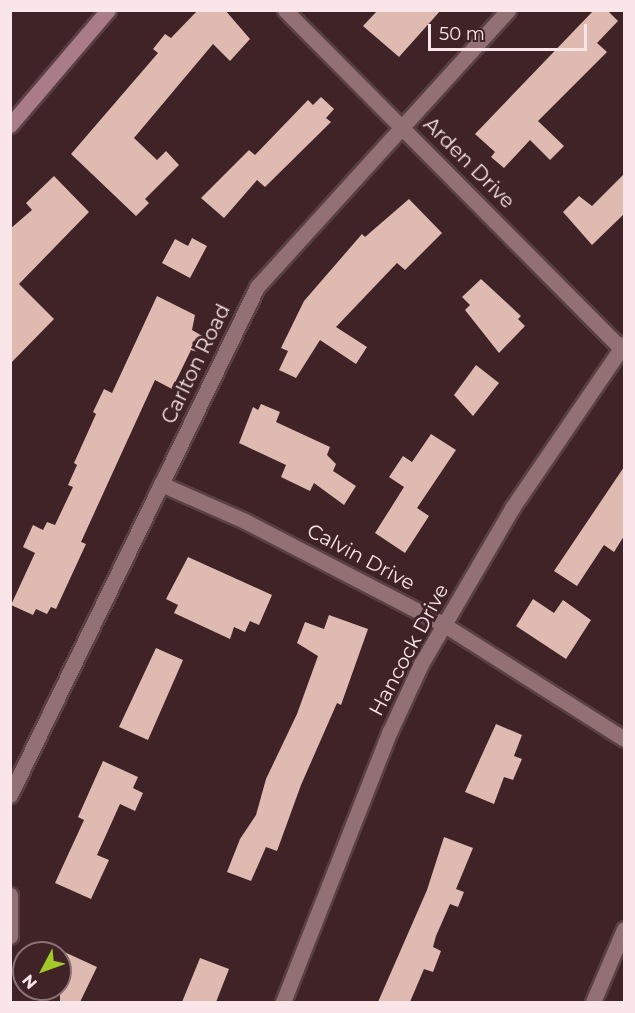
<!DOCTYPE html>
<style>
body{margin:0}
#map{position:relative;width:635px;height:1013px;overflow:hidden;background:#3f2326;font-family:Montserrat,sans-serif}
div>[style]{position:absolute}
[style*='--x']{left:calc(var(--x)*1px);top:calc(var(--y)*1px);width:calc(var(--w)*1px);rotate:calc(var(--a)*1deg)}
.building>*{inset:0;background:#debab1}
.roads{filter:drop-shadow(2px 0 #584043) drop-shadow(-2px 0 #584043) drop-shadow(0 2px #584043) drop-shadow(0 -2px #584043)}
.minor>*{height:15px;margin:-7.5px;padding:0 7.5px;transform-origin:7.5px;border-radius:7.5px;background:#937073}
.secondary>*{height:15px;margin:-7.5px;padding:0 7.5px;transform-origin:7.5px;border-radius:7.5px;background:#a97c87}
span{translate:-50% -50%;white-space:nowrap;text-align:center;line-height:1.15;-webkit-text-stroke:6px #3f2326;paint-order:stroke}
.street-label{font-size:20px;color:#fae6e8}
.frame{position:absolute;inset:0;border:12px solid #fae6e8;pointer-events:none}
.north{position:absolute;left:12px;top:941px;width:60px;height:60px;box-sizing:border-box;background:#3f2326;border:2px solid #8a7174;border-radius:50%;rotate:229deg;font-size:16px;font-weight:700;line-height:24px;text-align:center;color:#fae6e8}
.north::after{content:'';display:block;margin:auto;width:21px;height:27px;background:#a1c92a;clip-path:polygon(50% 0,100% 100%,50% 72%,0 100%)}
.scale{position:absolute;left:428px;top:24px;width:159px;height:27px;box-sizing:border-box;border:3px solid #fae6e8;border-top:0;padding-left:8px;font-size:18px;line-height:21px;white-space:nowrap;color:#fae6e8;-webkit-text-stroke:4px #3f2326;paint-order:stroke}
</style>
<div id="map">
<div class="building">
<i style="clip-path:polygon(198px 10px,225px 10px,250px 39px,230px 61px,213px 44px,134px 138px,157px 160px,166px 151px,179px 165px,145px 199px,149px 203px,136px 216px,71px 154px,158px 53px,153px 49px,165px 34px,171px 38px)"></i>
<i style="clip-path:polygon(378px 10px,441px 10px,399px 57px,363px 26px)"></i>
<i style="clip-path:polygon(594px 10px,607px 10px,618px 21px,597px 43px,607px 52px,538px 121px,564px 146px,550px 160px,530px 140px,504px 168px,491px 157px,495px 152px,475px 134px)"></i>
<i style="clip-path:polygon(321px 97px,334px 109px,326px 118px,331px 122px,265px 187px,257px 180px,224px 218px,201px 198px,249px 150px,255px 155px,308px 100px,313px 105px)"></i>
<i style="clip-path:polygon(624px 174px,624px 214px,592px 245px,563px 212px,579px 196px,592px 206px)"></i>
<i style="clip-path:polygon(54px 176px,89px 212px,19px 284px,54px 319px,10px 364px,10px 229px,32px 210px,26px 203px)"></i>
<i style="clip-path:polygon(409px 199px,442px 233px,405px 270px,397px 263px,336px 327px,367px 347px,356px 364px,320px 340px,296px 378px,279px 370px,288px 351px,281px 348px,304px 301px,362px 234px,365px 237px)"></i>
<i style="clip-path:polygon(192px 238px,207px 246px,190px 278px,162px 263px,175px 239px,188px 246px)"></i>
<i style="clip-path:polygon(481px 279px,521px 316px,518px 319px,525px 326px,499px 353px,465px 310px,470px 305px,462px 297px)"></i>
<i style="clip-path:polygon(157px 296px,195px 315px,192px 330px,204px 337px,197px 352px,191px 350px,172px 389px,155px 380px,81px 542px,86px 544px,56px 609px,51px 607px,47px 614px,36px 609px,33px 615px,11px 605px,35px 553px,23px 547px,33px 525px,43px 530px,47px 522px,55px 525px,73px 487px,68px 485px,77px 465px,74px 463px,96px 414px,93px 412px,104px 389px,112px 393px)"></i>
<i style="clip-path:polygon(476px 365px,499px 383px,473px 416px,454px 395px)"></i>
<i style="clip-path:polygon(261px 404px,280px 412px,276px 422px,330px 447px,327px 455px,336px 464px,333px 471px,356px 486px,344px 505px,314px 483px,310px 491px,281px 477px,286px 465px,239px 443px,253px 407px,258px 410px)"></i>
<i style="clip-path:polygon(431px 434px,456px 450px,417px 508px,429px 516px,405px 553px,375px 533px,404px 487px,389px 477px,403px 456px,412px 462px)"></i>
<i style="clip-path:polygon(624px 467px,624px 536px,614px 552px,604px 545px,577px 586px,554px 571px)"></i>
<i style="clip-path:polygon(188px 557px,272px 595px,259px 625px,250px 621px,245px 632px,234px 627px,230px 639px,174px 613px,178px 605px,166px 599px)"></i>
<i style="clip-path:polygon(533px 599px,554px 613px,563px 600px,591px 620px,566px 659px,516px 626px)"></i>
<i style="clip-path:polygon(329px 615px,368px 629px,341px 705px,337px 703px,301px 785px,277px 851px,266px 847px,251px 881px,227px 872px,240px 839px,256px 815px,266px 779px,297px 714px,318px 656px,297px 643px,305px 622px,324px 629px)"></i>
<i style="clip-path:polygon(156px 648px,183px 660px,148px 740px,119px 727px)"></i>
<i style="clip-path:polygon(496px 724px,522px 735px,514px 756px,522px 759px,513px 780px,504px 777px,494px 804px,465px 792px)"></i>
<i style="clip-path:polygon(103px 761px,138px 777px,133px 788px,143px 793px,135px 811px,120px 804px,97px 855px,109px 860px,91px 899px,55px 883px,84px 820px,78px 817px)"></i>
<i style="clip-path:polygon(444px 837px,473px 848px,456px 889px,464px 892px,458px 907px,450px 904px,436px 936px,433px 947px,441px 951px,433px 972px,424px 969px,410px 1002px,378px 1002px,427px 890px)"></i>
<i style="clip-path:polygon(60px 950px,97px 967px,80px 1002px,60px 1002px)"></i>
<i style="clip-path:polygon(200px 958px,229px 969px,216px 1002px,182px 1002px)"></i>
</div>
<div class="roads">
<div class="minor">
<i style="--x:285;--y:10;--w:477;--a:45.2"></i>
<i style="--x:161;--y:484;--w:92;--a:23.8"></i>
<i style="--x:245;--y:521;--w:223;--a:27.5"></i>
<i style="--x:443;--y:624;--w:214;--a:32.4"></i>
<i style="--x:10;--y:795;--w:565;--a:-64.07"></i>
<i style="--x:257;--y:287;--w:374;--a:-47.8"></i>
<i style="--x:10;--y:895;--w:41;--a:90"></i>
<i style="--x:283;--y:1002;--w:291;--a:-68.5"></i>
<i style="--x:390;--y:731;--w:74;--a:-65.2"></i>
<i style="--x:421;--y:664;--w:181;--a:-59.7"></i>
<i style="--x:512;--y:508;--w:199;--a:-55.7"></i>
<i style="--x:593;--y:1002;--w:79;--a:-67"></i>
</div>
<div class="secondary">
<i style="--x:10;--y:125;--w:151;--a:-49.6"></i>
</div>
</div>
<div class="street-label">
<span style="left:469px;top:163px;rotate:45deg">Arden Drive</span>
<span style="left:196px;top:364px;rotate:-64deg">Carlton Road</span>
<span style="left:361px;top:557px;rotate:28deg">Calvin Drive</span>
<span style="left:409px;top:650px;rotate:-62deg">Hancock Drive</span>
</div>
<div class="frame"></div>
<div class="north">N</div>
<div class="scale">50 m</div>
</div>
